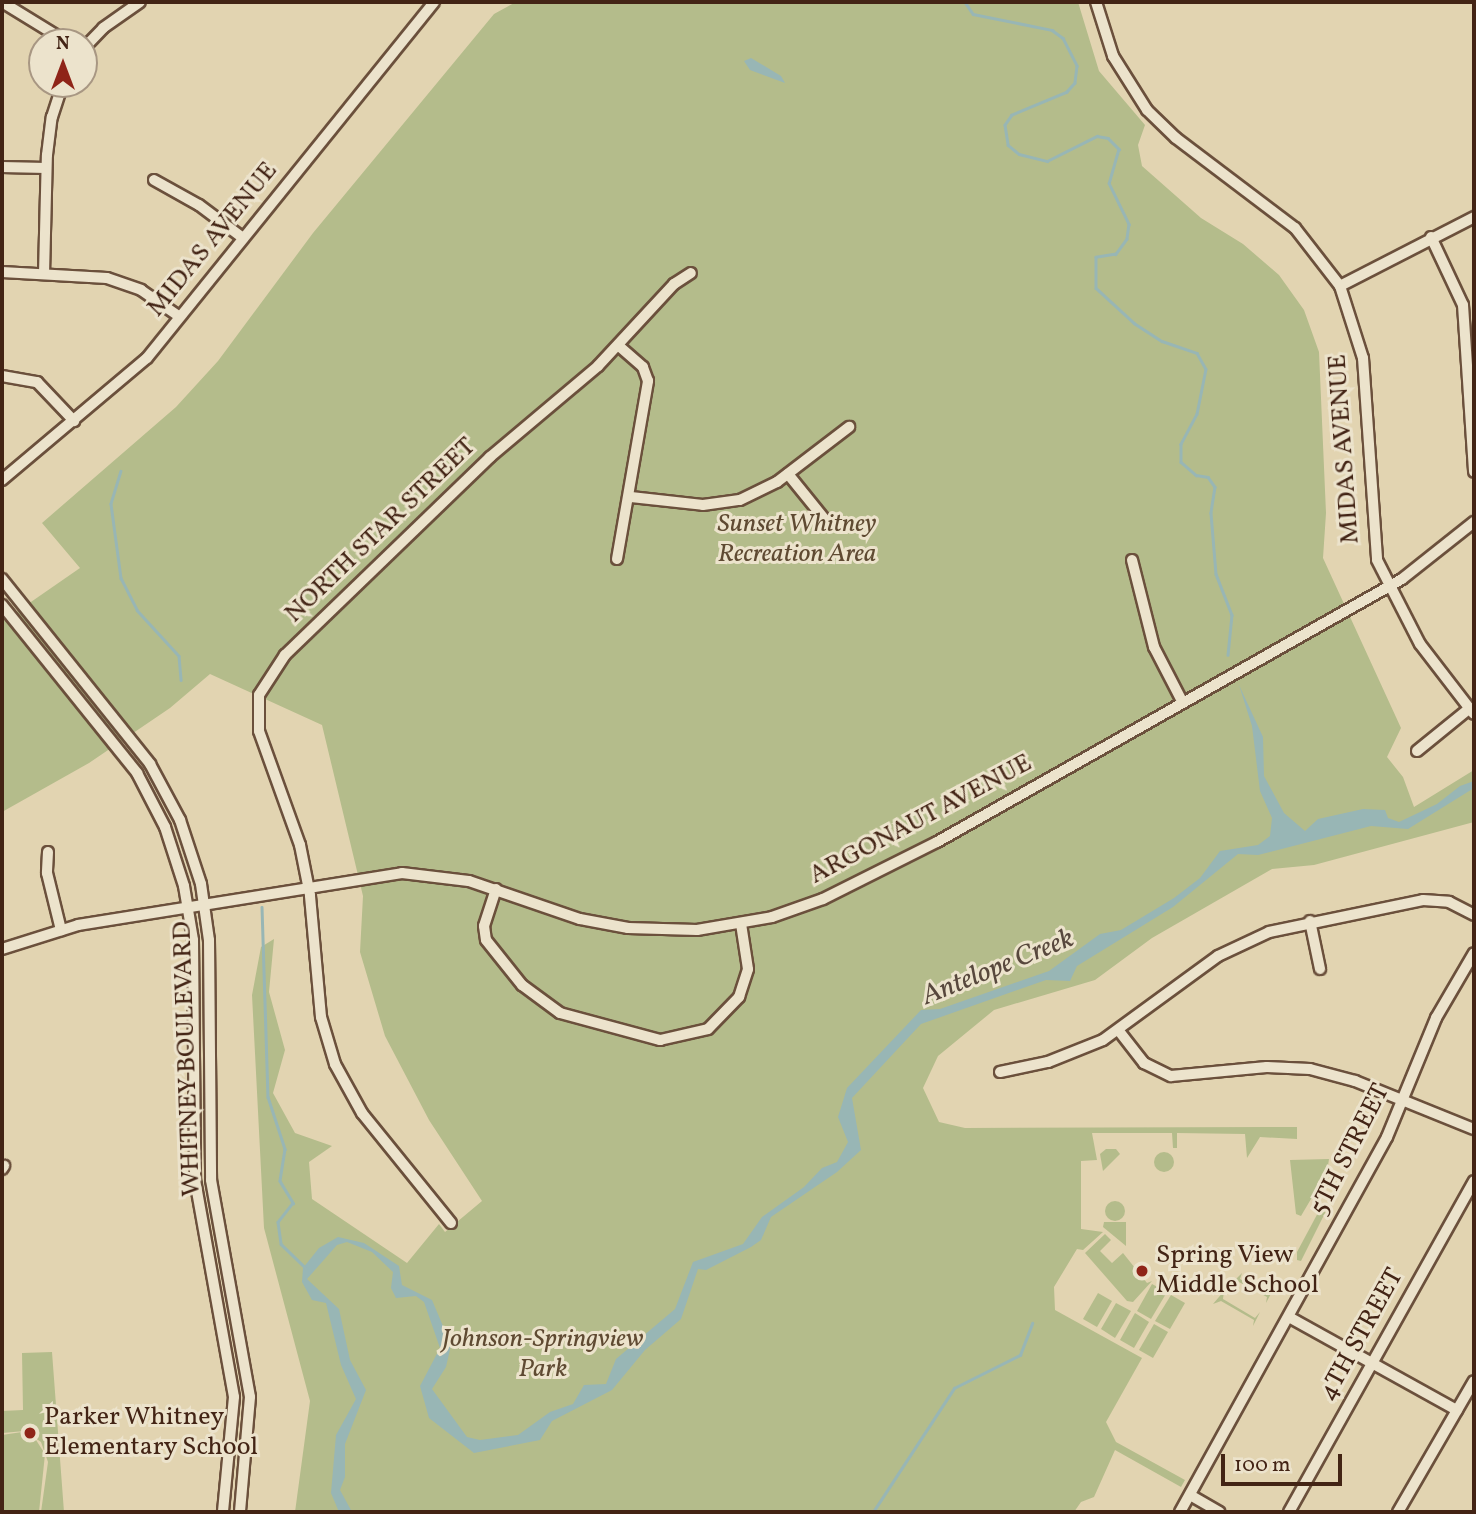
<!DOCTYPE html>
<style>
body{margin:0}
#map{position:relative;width:1476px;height:1514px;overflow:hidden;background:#e2d4b1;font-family:Vollkorn,serif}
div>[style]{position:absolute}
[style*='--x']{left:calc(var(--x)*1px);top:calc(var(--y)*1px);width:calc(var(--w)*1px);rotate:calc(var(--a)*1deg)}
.green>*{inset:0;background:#b4bc8b}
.round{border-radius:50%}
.water>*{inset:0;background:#98b6b5}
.stream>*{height:2.5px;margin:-1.25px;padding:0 1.25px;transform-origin:1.25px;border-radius:1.25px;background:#98b6b5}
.roads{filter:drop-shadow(2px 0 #6b503c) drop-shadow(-2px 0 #6b503c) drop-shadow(0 2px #6b503c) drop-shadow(0 -2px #6b503c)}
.minor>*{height:10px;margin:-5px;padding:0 5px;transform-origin:5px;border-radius:5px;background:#ece3cc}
.dots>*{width:19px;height:19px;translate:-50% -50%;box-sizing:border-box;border:4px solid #ece3cc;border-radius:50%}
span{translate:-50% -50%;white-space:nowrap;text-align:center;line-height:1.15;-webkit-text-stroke:6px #ece3cc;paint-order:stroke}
.street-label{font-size:26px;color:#432415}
.park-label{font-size:26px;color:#5f4a32;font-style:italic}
.poi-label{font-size:26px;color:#432415}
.left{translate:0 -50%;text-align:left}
.water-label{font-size:28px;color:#58483d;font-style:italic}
.frame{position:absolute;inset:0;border:4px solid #432415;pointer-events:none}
.north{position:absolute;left:28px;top:28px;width:70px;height:70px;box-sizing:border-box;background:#ece3cc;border:2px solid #a89783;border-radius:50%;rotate:0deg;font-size:19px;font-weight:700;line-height:28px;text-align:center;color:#432415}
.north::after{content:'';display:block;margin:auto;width:24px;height:32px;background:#8f2418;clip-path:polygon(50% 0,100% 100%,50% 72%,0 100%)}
.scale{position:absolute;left:1221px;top:1454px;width:121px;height:32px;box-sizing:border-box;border:4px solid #432415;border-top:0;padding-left:9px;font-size:21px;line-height:24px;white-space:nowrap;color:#432415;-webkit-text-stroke:5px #ece3cc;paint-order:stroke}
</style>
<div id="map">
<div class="green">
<i style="clip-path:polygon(516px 2px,1078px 2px,1099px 71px,1145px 125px,1138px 145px,1142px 166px,1201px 218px,1243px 244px,1279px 275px,1304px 310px,1319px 352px,1326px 513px,1323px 558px,1401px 728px,1387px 757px,1403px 777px,1414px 807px,1474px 770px,1474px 822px,1314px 865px,1272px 869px,1152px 938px,1095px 980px,994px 1010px,938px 1056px,923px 1088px,939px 1122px,965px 1128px,1297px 1127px,1297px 1139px,1260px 1137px,1247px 1158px,1245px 1134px,1177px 1133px,1177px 1148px,1173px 1148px,1172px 1133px,1092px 1133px,1097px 1160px,1081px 1161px,1081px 1229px,1103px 1232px,1083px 1250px,1077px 1249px,1054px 1287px,1055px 1310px,1142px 1358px,1106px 1422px,1116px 1442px,1185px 1480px,1181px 1487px,1115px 1450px,1094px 1497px,1081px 1502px,1074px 1512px,295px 1512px,310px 1401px,264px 1228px,252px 995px,261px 947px,274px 939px,269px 992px,285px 1050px,273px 1093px,295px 1133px,332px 1146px,309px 1162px,312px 1199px,407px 1263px,439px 1224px,445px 1232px,482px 1201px,429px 1120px,385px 1036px,360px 952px,363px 896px,322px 725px,210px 674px,170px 708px,89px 763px,2px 812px,2px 622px,80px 568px,42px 523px,176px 407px,218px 361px,313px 233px,494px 14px)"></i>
<i style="clip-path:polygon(1106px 1149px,1116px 1149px,1120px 1154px,1103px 1171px,1100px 1154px)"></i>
<i class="round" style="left:1154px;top:1152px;width:20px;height:20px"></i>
<i style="clip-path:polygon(1329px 1159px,1324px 1192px,1311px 1199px,1301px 1216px,1296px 1214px,1290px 1160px)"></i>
<i class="round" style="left:1105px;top:1201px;width:20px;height:20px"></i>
<i style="clip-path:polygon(1328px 1207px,1301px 1261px,1297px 1260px,1297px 1252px,1320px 1209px)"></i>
<i style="clip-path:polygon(1104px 1222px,1126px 1222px,1126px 1246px,1103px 1227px)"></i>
<i style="clip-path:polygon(1105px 1234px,1111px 1240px,1100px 1251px,1112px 1263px,1123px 1253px,1147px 1283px,1152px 1281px,1133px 1302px,1127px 1301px,1085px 1253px)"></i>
<i style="clip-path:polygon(1242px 1273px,1240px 1279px,1250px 1284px,1269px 1294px,1273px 1290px,1266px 1303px,1267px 1297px,1239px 1282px,1231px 1284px)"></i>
<i style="clip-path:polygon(1152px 1284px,1167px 1292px,1151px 1319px,1137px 1311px)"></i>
<i style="clip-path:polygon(1224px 1291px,1223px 1299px,1255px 1318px,1260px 1312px,1253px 1326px,1254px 1320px,1221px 1301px,1213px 1304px)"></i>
<i style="clip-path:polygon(1098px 1293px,1112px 1301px,1097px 1327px,1083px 1319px)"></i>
<i style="clip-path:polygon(1171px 1295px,1185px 1303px,1170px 1329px,1155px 1321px)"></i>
<i style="clip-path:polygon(1116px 1303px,1131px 1311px,1115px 1338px,1101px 1329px)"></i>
<i style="clip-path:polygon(1135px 1313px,1149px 1322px,1134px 1348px,1120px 1340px)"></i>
<i style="clip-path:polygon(1154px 1324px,1168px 1332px,1153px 1358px,1139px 1350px)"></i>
<i style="clip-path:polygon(52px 1352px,64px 1512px,41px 1512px,48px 1462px,41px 1442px,25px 1431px,2px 1433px,2px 1411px,23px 1410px,22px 1353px)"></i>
<i style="clip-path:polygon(22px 1432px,36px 1440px,45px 1454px,39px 1512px,2px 1512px,2px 1435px)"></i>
</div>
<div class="water">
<i style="clip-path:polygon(751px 58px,781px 76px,785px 83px,750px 70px,744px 61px)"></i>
<i style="clip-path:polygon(1239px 685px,1263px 737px,1264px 776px,1284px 813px,1305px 831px,1318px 819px,1363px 809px,1385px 810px,1388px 818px,1399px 822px,1437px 804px,1460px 786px,1474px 781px,1474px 788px,1408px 829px,1371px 826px,1258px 855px,1238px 854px,1173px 907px,1077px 966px,1070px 981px,1046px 980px,921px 1024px,852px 1098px,861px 1150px,837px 1172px,771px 1217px,761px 1240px,751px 1247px,706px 1270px,698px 1269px,681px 1319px,645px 1350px,612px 1390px,552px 1421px,540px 1440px,474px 1453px,429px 1418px,420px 1386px,440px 1348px,424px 1302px,416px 1296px,396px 1298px,391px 1288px,393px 1272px,372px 1252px,347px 1242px,337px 1245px,307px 1279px,339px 1309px,350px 1360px,366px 1390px,345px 1444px,345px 1477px,340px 1490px,352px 1512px,339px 1512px,331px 1493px,336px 1435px,356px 1399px,341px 1365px,326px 1303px,312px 1300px,302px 1282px,303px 1268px,319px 1248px,338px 1237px,364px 1243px,399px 1266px,402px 1285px,432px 1300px,451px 1345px,446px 1367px,432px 1389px,467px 1437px,480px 1440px,518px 1435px,550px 1412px,573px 1404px,584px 1385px,606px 1384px,616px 1359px,675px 1309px,693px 1262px,743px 1244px,762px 1217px,804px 1187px,822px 1168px,837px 1162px,848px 1142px,838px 1117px,847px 1088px,921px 1010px,940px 1009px,1049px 971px,1100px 934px,1121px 930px,1174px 898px,1200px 878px,1220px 851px,1258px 845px,1270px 836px,1272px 818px,1260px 791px,1252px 726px)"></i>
</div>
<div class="stream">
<i style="--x:965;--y:2;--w:14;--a:56"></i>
<i style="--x:973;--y:14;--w:81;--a:11.4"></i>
<i style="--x:1052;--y:30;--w:14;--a:36"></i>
<i style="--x:1063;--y:38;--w:31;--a:63"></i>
<i style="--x:1077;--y:66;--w:17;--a:97"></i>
<i style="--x:1075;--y:83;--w:12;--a:132"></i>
<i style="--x:1067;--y:92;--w:60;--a:157.3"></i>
<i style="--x:1012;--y:115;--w:12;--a:125"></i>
<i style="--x:1005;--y:125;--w:20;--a:81"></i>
<i style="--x:1008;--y:145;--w:14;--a:39"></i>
<i style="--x:1019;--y:154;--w:29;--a:14"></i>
<i style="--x:1047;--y:161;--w:56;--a:-26.6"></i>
<i style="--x:1097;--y:136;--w:11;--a:10"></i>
<i style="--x:1108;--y:138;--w:16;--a:45"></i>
<i style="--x:1119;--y:149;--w:35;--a:106"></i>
<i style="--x:1109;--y:183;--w:46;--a:64"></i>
<i style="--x:1129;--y:224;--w:15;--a:98"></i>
<i style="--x:1127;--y:239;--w:19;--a:126"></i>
<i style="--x:1116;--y:254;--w:20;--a:171"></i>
<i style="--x:1096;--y:257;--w:31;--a:90"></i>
<i style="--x:1096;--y:288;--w:52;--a:42.6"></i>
<i style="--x:1134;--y:323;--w:33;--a:33"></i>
<i style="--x:1162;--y:341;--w:37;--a:19"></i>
<i style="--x:1197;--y:353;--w:18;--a:61"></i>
<i style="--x:1206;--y:369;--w:46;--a:101.3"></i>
<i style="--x:1197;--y:414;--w:34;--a:118"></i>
<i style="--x:1181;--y:444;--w:18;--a:90"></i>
<i style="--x:1181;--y:462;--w:20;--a:41"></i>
<i style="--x:1196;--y:475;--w:12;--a:9"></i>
<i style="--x:1208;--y:477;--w:12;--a:55"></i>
<i style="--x:1215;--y:487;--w:26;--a:99"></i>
<i style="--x:1211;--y:513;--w:61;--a:85.3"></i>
<i style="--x:1216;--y:574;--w:44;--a:68.7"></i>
<i style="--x:1232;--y:615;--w:40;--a:95.7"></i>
<i style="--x:121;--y:471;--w:34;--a:107"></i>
<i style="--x:111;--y:504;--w:75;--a:82.3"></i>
<i style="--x:121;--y:578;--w:36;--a:63"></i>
<i style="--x:137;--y:610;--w:62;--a:47.6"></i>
<i style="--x:179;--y:656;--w:24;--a:85"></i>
<i style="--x:262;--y:907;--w:190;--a:88.2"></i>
<i style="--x:268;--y:1097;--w:55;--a:71.9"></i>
<i style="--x:285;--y:1149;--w:32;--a:99"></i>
<i style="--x:280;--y:1181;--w:26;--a:59"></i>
<i style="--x:293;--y:1203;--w:24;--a:128"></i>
<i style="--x:278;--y:1222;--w:22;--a:82"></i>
<i style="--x:281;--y:1244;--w:35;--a:44"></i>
<i style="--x:873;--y:1512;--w:148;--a:-56.8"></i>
<i style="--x:954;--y:1388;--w:74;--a:-26.6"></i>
<i style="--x:1020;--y:1355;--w:34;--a:-69"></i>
</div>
<div class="roads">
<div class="minor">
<i style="--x:2;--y:2;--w:76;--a:31.6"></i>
<i style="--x:1096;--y:2;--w:57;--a:72.5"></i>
<i style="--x:1113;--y:56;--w:64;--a:57.8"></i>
<i style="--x:1147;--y:110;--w:40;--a:44"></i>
<i style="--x:1176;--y:138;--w:149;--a:37.1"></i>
<i style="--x:1295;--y:228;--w:73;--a:52.2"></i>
<i style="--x:1340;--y:286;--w:76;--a:72.3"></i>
<i style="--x:1363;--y:358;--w:202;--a:86"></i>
<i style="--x:1377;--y:560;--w:94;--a:62.9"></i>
<i style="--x:1420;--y:644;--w:88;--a:52.4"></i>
<i style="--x:84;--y:48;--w:28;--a:-46"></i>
<i style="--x:103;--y:28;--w:45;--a:-35.1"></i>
<i style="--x:2;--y:167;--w:44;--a:1.3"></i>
<i style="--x:154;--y:180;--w:51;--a:29.1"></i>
<i style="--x:199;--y:205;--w:55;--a:36.9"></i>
<i style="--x:1431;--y:237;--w:75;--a:64.8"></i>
<i style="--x:1463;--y:305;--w:167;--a:86.2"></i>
<i style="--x:2;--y:272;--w:105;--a:3.3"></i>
<i style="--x:107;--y:278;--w:36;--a:19"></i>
<i style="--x:141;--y:290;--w:47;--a:34.7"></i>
<i style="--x:44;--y:274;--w:119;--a:-88.6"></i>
<i style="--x:47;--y:155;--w:38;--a:-83"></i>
<i style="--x:52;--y:117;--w:35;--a:-72"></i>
<i style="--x:1340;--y:286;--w:151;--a:-27.2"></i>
<i style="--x:2;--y:376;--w:36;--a:10"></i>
<i style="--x:37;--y:382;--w:54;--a:46.5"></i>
<i style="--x:788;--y:474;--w:60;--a:51"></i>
<i style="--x:2;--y:480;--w:189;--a:-40.1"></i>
<i style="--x:147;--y:358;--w:457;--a:-51.1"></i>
<i style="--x:631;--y:497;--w:72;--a:6.3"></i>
<i style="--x:703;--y:505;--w:37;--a:-8"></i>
<i style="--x:740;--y:500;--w:41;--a:-25.9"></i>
<i style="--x:777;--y:482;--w:91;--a:-37.4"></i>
<i style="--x:617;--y:559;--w:181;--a:-80.1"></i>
<i style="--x:648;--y:381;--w:15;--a:-110"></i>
<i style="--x:643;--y:367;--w:33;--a:-139"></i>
<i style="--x:1132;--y:560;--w:90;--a:75.8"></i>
<i style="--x:1154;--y:647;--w:63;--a:62.6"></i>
<i style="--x:2;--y:579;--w:237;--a:51.3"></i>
<i style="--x:150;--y:764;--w:64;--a:61.8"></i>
<i style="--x:180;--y:820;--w:67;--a:71.8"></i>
<i style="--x:201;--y:884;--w:57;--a:81.9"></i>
<i style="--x:209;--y:940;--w:240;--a:89.5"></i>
<i style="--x:211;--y:1180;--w:220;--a:79.8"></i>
<i style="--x:250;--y:1397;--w:115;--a:95"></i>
<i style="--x:2;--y:605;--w:216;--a:51.2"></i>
<i style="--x:137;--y:773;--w:61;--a:62.6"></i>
<i style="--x:165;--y:827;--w:62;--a:72.1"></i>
<i style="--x:184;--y:886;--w:55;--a:80.5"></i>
<i style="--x:193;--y:940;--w:240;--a:89.5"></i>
<i style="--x:195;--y:1180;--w:220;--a:79.8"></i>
<i style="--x:234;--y:1397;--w:116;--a:95.5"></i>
<i style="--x:1417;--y:751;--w:68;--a:-39.1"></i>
<i style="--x:48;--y:852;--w:21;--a:93"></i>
<i style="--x:47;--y:873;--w:59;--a:76.2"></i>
<i style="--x:496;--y:889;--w:39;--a:108"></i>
<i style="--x:484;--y:926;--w:14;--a:82"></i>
<i style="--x:486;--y:940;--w:58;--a:51.3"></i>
<i style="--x:522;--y:985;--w:47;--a:36.4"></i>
<i style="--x:560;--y:1013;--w:104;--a:15.1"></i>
<i style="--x:660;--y:1040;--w:49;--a:-12.9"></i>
<i style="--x:708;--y:1029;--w:45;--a:-45.9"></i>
<i style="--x:739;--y:997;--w:29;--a:-72"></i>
<i style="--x:748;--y:969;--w:46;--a:-98.8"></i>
<i style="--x:1310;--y:921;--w:49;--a:78.2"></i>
<i style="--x:2;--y:949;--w:80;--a:-17.5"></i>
<i style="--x:78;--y:925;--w:328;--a:-9.1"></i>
<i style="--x:402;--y:873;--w:67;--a:6.8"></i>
<i style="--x:469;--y:881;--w:117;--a:18.9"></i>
<i style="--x:580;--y:919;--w:49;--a:10.6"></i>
<i style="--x:628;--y:928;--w:69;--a:1.7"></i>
<i style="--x:697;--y:930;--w:76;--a:-9.8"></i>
<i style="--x:772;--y:917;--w:54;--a:-19.4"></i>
<i style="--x:823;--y:899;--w:127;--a:-26.6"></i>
<i style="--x:937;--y:842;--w:534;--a:-29.49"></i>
<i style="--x:1402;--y:579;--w:92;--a:-38.4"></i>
<i style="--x:1119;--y:1031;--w:41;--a:52"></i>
<i style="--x:1144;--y:1063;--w:30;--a:26"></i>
<i style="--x:1171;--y:1076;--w:96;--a:-5.4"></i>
<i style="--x:1267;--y:1067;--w:43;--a:2.7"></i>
<i style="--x:1310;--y:1069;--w:47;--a:14.9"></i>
<i style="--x:1355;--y:1081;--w:128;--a:22"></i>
<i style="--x:1000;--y:1072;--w:49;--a:-11.8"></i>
<i style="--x:1048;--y:1062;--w:59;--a:-21.8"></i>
<i style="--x:1103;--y:1040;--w:142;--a:-36.1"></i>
<i style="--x:1218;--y:956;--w:56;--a:-25.2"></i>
<i style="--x:1269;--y:932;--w:157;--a:-11.7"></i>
<i style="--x:1423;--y:900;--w:26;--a:4"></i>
<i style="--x:1449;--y:902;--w:28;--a:27"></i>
<i style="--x:2;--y:1169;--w:4;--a:-56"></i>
<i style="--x:451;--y:1223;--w:141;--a:-129"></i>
<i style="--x:362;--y:1113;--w:56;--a:-118.9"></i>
<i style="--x:335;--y:1064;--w:49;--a:-106.6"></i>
<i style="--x:321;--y:1017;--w:122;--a:-95.2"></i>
<i style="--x:310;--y:895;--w:51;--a:-101.3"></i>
<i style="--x:300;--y:845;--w:121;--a:-109.8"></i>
<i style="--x:259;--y:731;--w:36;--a:-90"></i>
<i style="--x:259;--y:695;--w:48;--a:-57"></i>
<i style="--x:285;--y:655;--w:285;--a:-44"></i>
<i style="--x:490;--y:457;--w:141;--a:-40.1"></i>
<i style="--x:598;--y:366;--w:112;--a:-47.2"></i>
<i style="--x:674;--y:284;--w:20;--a:-33"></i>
<i style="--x:1289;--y:1317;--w:192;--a:29"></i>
<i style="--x:1190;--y:1495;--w:34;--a:30"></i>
<i style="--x:1180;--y:1512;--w:428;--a:-61.1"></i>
<i style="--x:1387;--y:1137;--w:129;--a:-67.6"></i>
<i style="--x:1436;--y:1018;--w:75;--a:-59.7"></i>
<i style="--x:1289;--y:1512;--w:379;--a:-60.8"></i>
<i style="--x:1398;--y:1512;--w:151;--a:-59.9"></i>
</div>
</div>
<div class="dots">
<i style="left:1142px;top:1271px;background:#8f2418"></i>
<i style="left:30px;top:1433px;background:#8f2418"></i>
</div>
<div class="street-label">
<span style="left:213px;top:240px;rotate:-51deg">MIDAS AVENUE</span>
<span style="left:1345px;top:449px;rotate:-94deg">MIDAS AVENUE</span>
<span style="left:381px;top:531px;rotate:-44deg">NORTH STAR STREET</span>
<span style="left:921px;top:820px;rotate:-28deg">ARGONAUT AVENUE</span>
<span style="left:188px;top:1059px;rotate:-92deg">WHITNEY BOULEVARD</span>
<span style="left:1351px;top:1150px;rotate:-63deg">5TH STREET</span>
<span style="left:1362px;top:1335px;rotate:-61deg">4TH STREET</span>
</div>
<div class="park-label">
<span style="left:797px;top:540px">Sunset Whitney<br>Recreation Area</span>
<span style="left:543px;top:1355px">Johnson-Springview<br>Park</span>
</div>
<div class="poi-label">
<span class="left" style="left:1156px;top:1271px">Spring View<br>Middle School</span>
<span class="left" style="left:44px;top:1433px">Parker Whitney<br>Elementary School</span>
</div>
<div class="water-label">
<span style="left:998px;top:968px;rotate:-22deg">Antelope Creek</span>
</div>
<div class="frame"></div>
<div class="north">N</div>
<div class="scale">100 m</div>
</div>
